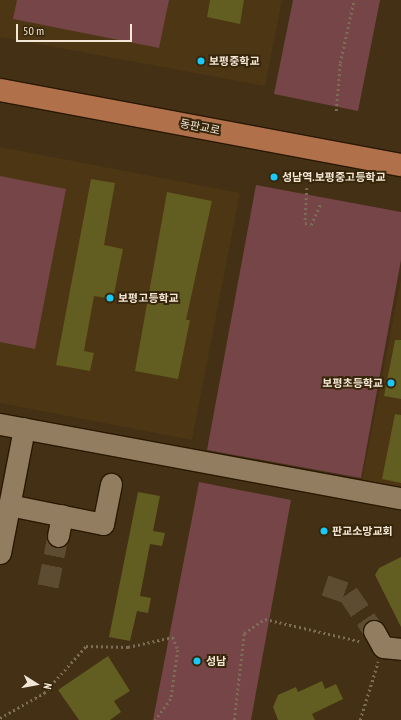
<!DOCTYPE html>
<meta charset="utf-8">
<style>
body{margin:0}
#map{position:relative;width:401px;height:720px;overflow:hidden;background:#433015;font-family:"PT Sans Narrow","Noto Sans KR",sans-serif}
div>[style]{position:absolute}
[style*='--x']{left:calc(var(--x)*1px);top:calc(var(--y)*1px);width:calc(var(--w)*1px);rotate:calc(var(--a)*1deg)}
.built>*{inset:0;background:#4d3613}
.green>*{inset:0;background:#754548}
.building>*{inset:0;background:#625d20}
.minor-tunnel>*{height:21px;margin-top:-10.5px;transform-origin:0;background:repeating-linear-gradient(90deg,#5d4b32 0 21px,transparent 0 31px)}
.path>*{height:2.5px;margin-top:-1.25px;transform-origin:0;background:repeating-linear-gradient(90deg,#7d6d55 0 2px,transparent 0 5px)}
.roads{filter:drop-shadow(1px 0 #291800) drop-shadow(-1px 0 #291800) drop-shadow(0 1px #291800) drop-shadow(0 -1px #291800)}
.minor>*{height:21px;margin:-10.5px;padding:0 10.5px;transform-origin:10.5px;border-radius:10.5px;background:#937d60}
.major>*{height:22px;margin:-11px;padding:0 11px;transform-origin:11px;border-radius:11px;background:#af704a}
.dots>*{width:11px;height:11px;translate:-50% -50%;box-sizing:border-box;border:2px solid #38260b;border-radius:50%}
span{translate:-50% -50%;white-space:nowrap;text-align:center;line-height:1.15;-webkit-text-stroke:4px #38260b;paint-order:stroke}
.poi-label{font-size:11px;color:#f3e7d7;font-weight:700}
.left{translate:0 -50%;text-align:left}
.right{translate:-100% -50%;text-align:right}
.street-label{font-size:11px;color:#f3e7d7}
.north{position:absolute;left:16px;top:664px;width:40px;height:40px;-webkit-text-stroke:3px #38260b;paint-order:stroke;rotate:101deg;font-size:11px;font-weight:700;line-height:16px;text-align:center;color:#f3e7d7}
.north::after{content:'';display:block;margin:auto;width:14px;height:18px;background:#f3e7d7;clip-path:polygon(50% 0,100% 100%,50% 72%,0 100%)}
.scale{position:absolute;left:16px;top:24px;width:116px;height:18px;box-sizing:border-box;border:2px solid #f3e7d7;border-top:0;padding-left:5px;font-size:12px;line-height:14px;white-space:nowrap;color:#f3e7d7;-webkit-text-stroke:3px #38260b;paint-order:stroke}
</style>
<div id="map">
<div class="built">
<i style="clip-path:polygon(0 0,282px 0,265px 86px,0 37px)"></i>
<i style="clip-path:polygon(0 147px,240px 193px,192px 440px,0 403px)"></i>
<i style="clip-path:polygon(401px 279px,401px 493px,361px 486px)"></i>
</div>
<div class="green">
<i style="clip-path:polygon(17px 0,169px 0,159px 48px,13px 19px)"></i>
<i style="clip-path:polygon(293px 0,380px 0,358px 111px,274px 94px)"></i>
<i style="clip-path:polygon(0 176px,66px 189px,35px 349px,0 342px)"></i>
<i style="clip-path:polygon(256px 185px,401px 212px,401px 260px,361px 478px,207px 450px)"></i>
<i style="clip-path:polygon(199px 482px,291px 500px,251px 720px,153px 720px)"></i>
</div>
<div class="building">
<i style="clip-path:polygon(210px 0,244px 0,240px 24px,207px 17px)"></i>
<i style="clip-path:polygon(91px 179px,115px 183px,104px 245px,123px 249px,113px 299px,94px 296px,84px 351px,94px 353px,90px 371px,56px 365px)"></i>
<i style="clip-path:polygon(167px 192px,212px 201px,186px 320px,190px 320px,178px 379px,135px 371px)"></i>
<i style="clip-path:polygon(395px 340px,401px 340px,401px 399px,384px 396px)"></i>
<i style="clip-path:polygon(395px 414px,401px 415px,401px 483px,382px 479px)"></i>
<i style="clip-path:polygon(138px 492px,160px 496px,153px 531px,165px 533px,162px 546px,150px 544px,140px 596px,151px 598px,148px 613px,137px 611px,130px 641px,109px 637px)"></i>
<i style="clip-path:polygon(401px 557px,401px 627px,375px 575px,379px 568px)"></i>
<i style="clip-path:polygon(108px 656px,130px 691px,114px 701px,121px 712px,110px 720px,79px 720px,58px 690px)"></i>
<i style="clip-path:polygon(322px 681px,325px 689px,336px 684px,343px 699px,312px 714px,315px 720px,278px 720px,273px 707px,278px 695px,296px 687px,298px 692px)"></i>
</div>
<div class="minor-tunnel">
<i style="--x:325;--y:585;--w:24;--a:19"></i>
<i style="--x:348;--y:593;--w:46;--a:55.6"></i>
<i style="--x:48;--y:586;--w:51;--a:-78.7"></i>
</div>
<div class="path">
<i style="--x:336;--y:111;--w:48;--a:-85.2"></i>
<i style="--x:340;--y:63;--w:65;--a:-77.5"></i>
<i style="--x:307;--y:188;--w:35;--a:93"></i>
<i style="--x:305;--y:223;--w:6;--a:18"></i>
<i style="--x:311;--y:225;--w:24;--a:-66"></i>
<i style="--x:0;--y:718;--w:51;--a:-29.6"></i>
<i style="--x:44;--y:693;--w:63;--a:-48.2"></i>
<i style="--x:86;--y:646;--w:42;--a:1.4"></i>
<i style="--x:128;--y:647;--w:46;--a:-12.5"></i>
<i style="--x:173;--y:637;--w:14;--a:69"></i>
<i style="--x:178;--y:650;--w:49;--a:98.1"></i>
<i style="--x:171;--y:699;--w:26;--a:126"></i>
<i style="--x:234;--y:720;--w:88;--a:-83.4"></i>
<i style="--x:244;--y:633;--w:25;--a:-34"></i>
<i style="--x:265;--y:619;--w:97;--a:13.2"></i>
<i style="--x:360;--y:720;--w:61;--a:-72.8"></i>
</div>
<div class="roads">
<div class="minor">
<i style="--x:0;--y:424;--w:408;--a:10.5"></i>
<i style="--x:9;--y:505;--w:96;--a:11.4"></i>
<i style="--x:103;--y:524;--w:41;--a:-78.7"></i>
<i style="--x:58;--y:536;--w:21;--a:-79"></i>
<i style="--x:0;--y:553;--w:127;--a:-79.1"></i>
<i style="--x:374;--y:631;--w:18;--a:61"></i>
<i style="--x:383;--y:647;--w:18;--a:6"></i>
</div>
<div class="major">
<i style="--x:0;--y:90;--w:408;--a:10.6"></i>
</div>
</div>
<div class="dots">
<i style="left:201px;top:61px;background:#17cafb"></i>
<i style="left:274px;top:177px;background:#17cafb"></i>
<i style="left:110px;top:298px;background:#17cafb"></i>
<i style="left:391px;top:383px;background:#17cafb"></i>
<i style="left:324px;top:531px;background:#17cafb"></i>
<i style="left:197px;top:661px;background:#17cafb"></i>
</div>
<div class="poi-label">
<span class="left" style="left:209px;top:61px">보평중학교</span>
<span class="left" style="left:282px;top:177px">성남역.보평중고등학교</span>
<span class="left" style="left:118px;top:298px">보평고등학교</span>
<span class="right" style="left:383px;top:383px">보평초등학교</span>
<span class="left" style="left:332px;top:531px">판교소망교회</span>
<span class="left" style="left:206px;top:661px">성남</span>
</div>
<div class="street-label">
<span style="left:200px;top:127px;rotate:11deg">동판교로</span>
</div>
<div class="north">N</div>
<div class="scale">50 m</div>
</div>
